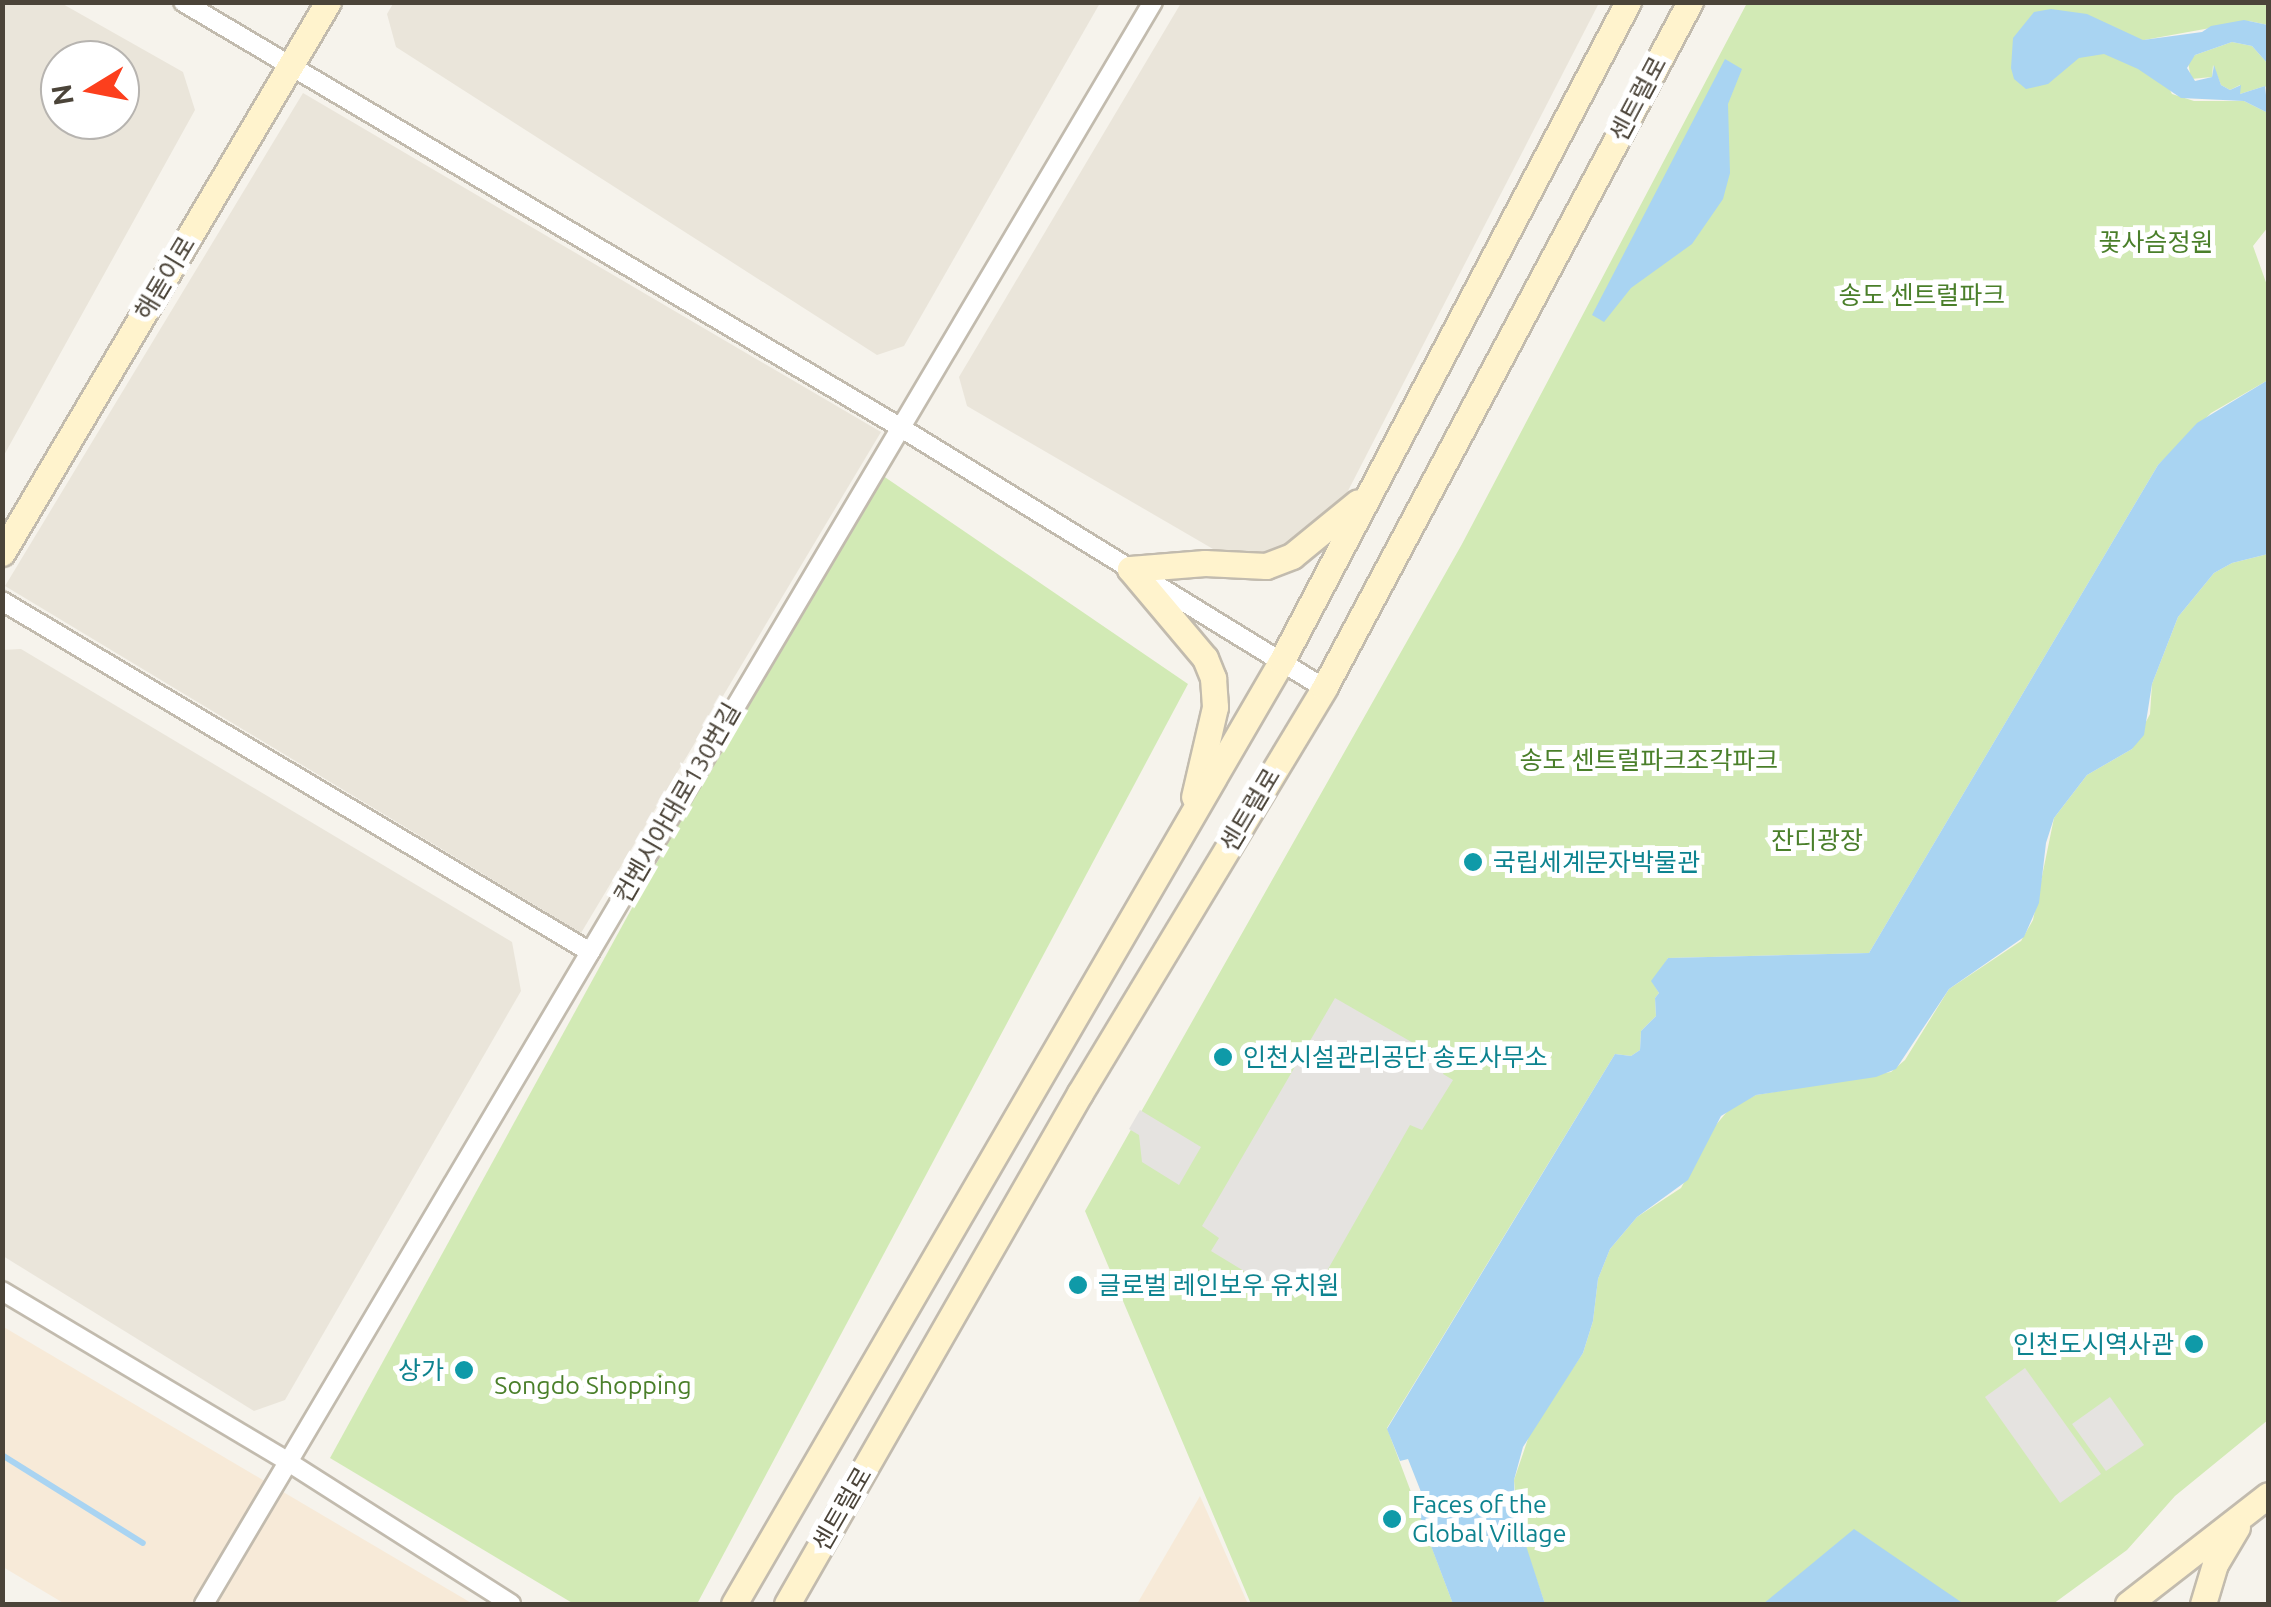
<!DOCTYPE html>
<meta charset="utf-8">
<style>
body{margin:0}
#map{position:relative;width:2271px;height:1607px;overflow:hidden;background:#f6f3ec;font-family:Ubuntu,"Noto Sans KR",sans-serif}
div>[style]{position:absolute}
[style*='--x']{left:calc(var(--x)*1px);top:calc(var(--y)*1px);width:calc(var(--w)*1px);rotate:calc(var(--a)*1deg)}
.residential>*{inset:0;background:#eae5da}
.commercial>*{inset:0;background:#f7ead8}
.green>*{inset:0;background:#d2eab5}
.parking>*{inset:0;background:#e5e3e0}
.water>*{inset:0;background:#a9d4f2}
.stream>*{height:6px;margin:-3px;padding:0 3px;transform-origin:3px;border-radius:3px;background:#a9d4f2}
.roads{filter:drop-shadow(2px 0 #c2bbae) drop-shadow(-2px 0 #c2bbae) drop-shadow(0 2px #c2bbae) drop-shadow(0 -2px #c2bbae)}
.street>*{height:18px;margin:-9px;padding:0 9px;transform-origin:9px;border-radius:9px;background:#fff}
.secondary>*{height:25px;margin:-12.5px;padding:0 12.5px;transform-origin:12.5px;border-radius:12.5px;background:#fff3cd}
.dots>*{width:28px;height:28px;translate:-50% -50%;box-sizing:border-box;border:5px solid #fff;border-radius:50%}
span{translate:-50% -50%;white-space:nowrap;text-align:center;line-height:1.15;-webkit-text-stroke:10px #fff;paint-order:stroke}
.street-label{font-size:25px;color:#4b4439}
.park-label{font-size:25px;color:#4a7f2a}
.culture-label{font-size:25px;color:#0d838f}
.left{translate:0 -50%;text-align:left}
.right{translate:-100% -50%;text-align:right}
.frame{position:absolute;inset:0;border:5px solid #4b4439;pointer-events:none}
.north{position:absolute;left:40px;top:40px;width:100px;height:100px;box-sizing:border-box;background:#fff;border:2px solid #b7b4b0;border-radius:50%;rotate:260deg;font-size:28px;font-weight:700;line-height:40px;text-align:center;color:#4b4439}
.north::after{content:'';display:block;margin:auto;width:35px;height:45px;background:#fc3f1d;clip-path:polygon(50% 0,100% 100%,50% 72%,0 100%)}
</style>
<div id="map">
<div class="residential">
<i style="clip-path:polygon(evenodd,3px 2px,61px 3px,183px 72px,195px 110px,3px 457px,3px 2px,120px 60px,120px 120px,60px 120px,60px 60px,120px 60px)"></i>
<i style="clip-path:polygon(394px 2px,1100px 2px,1100px 3px,904px 346px,877px 355px,396px 47px,387px 14px)"></i>
<i style="clip-path:polygon(1181px 3px,1599px 3px,1314px 557px,1263px 578px,967px 406px,959px 377px)"></i>
<i style="clip-path:polygon(303px 93px,881px 432px,581px 933px,5px 586px)"></i>
<i style="clip-path:polygon(21px 649px,512px 942px,521px 991px,285px 1400px,254px 1411px,3px 1256px,2px 650px)"></i>
</div>
<div class="commercial">
<i style="clip-path:polygon(2px 1326px,473px 1604px,65px 1604px,3px 1567px)"></i>
<i style="clip-path:polygon(1200px 1496px,1248px 1604px,1137px 1604px)"></i>
</div>
<div class="green">
<i style="clip-path:polygon(1747px 3px,2268px 3px,2268px 25px,2249px 21px,2144px 40px,2172px 94px,2194px 101px,2244px 101px,2268px 113px,2268px 227px,2253px 246px,2268px 288px,2268px 380px,2211px 413px,2158px 465px,1869px 953px,1668px 958px,1653px 983px,1659px 993px,1655px 998px,1656px 1016px,1641px 1031px,1640px 1050px,1631px 1056px,1615px 1054px,1387px 1428px,1453px 1604px,1251px 1604px,1085px 1211px,1462px 544px)"></i>
<i style="clip-path:polygon(2232px 42px,2252px 46px,2268px 64px,2268px 91px,2265px 86px,2240px 94px,2240px 85px,2230px 90px,2221px 85px,2213px 65px,2212px 77px,2191px 79px,2188px 62px,2195px 55px)"></i>
<i style="clip-path:polygon(873px 469px,1188px 684px,697px 1604px,574px 1604px,330px 1458px)"></i>
<i style="clip-path:polygon(2268px 554px,2268px 1420px,2175px 1496px,2127px 1550px,2053px 1604px,1545px 1604px,1518px 1526px,1514px 1480px,1531px 1430px,1583px 1353px,1593px 1321px,1598px 1279px,1610px 1249px,1637px 1217px,1681px 1188px,1715px 1126px,1731px 1107px,1756px 1095px,1891px 1072px,1905px 1060px,1949px 989px,2021px 941px,2033px 920px,2054px 818px,2087px 775px,2132px 749px,2150px 714px,2152px 684px,2178px 617px,2214px 573px,2232px 563px)"></i>
</div>
<div class="parking">
<i style="clip-path:polygon(1335px 998px,1448px 1063px,1443px 1074px,1453px 1080px,1422px 1130px,1410px 1125px,1315px 1292px,1299px 1283px,1290px 1299px,1211px 1251px,1219px 1238px,1202px 1226px)"></i>
<i style="clip-path:polygon(1140px 1110px,1201px 1147px,1179px 1185px,1142px 1162px,1139px 1135px,1129px 1129px)"></i>
<i style="clip-path:polygon(2025px 1368px,2101px 1474px,2060px 1503px,1985px 1397px)"></i>
<i style="clip-path:polygon(2110px 1397px,2144px 1445px,2106px 1471px,2072px 1424px)"></i>
</div>
<div class="water">
<i style="clip-path:polygon(2051px 9px,2087px 14px,2143px 40px,2202px 32px,2211px 26px,2244px 20px,2268px 25px,2268px 64px,2252px 46px,2232px 42px,2195px 55px,2187px 68px,2195px 81px,2212px 77px,2214px 65px,2221px 85px,2230px 90px,2241px 85px,2240px 94px,2265px 86px,2268px 113px,2244px 101px,2181px 98px,2138px 69px,2104px 54px,2079px 58px,2048px 84px,2026px 89px,2014px 79px,2011px 68px,2013px 38px,2034px 12px)"></i>
<i style="clip-path:polygon(1725px 59px,1742px 69px,1728px 104px,1730px 173px,1723px 199px,1692px 244px,1631px 288px,1604px 322px,1592px 315px)"></i>
<i style="clip-path:polygon(2268px 380px,2268px 554px,2232px 563px,2214px 573px,2178px 617px,2152px 684px,2144px 735px,2132px 749px,2087px 775px,2054px 818px,2046px 843px,2039px 903px,2024px 937px,1949px 989px,1896px 1069px,1876px 1077px,1756px 1095px,1721px 1116px,1688px 1180px,1637px 1217px,1610px 1249px,1598px 1279px,1593px 1321px,1583px 1353px,1523px 1447px,1514px 1480px,1515px 1512px,1545px 1604px,1453px 1604px,1414px 1501px,1423px 1497px,1408px 1459px,1400px 1461px,1387px 1429px,1615px 1054px,1631px 1056px,1640px 1050px,1641px 1031px,1656px 1016px,1655px 998px,1659px 993px,1651px 981px,1668px 958px,1869px 953px,2158px 465px,2197px 423px)"></i>
<i style="clip-path:polygon(1854px 1529px,1964px 1604px,1763px 1604px)"></i>
</div>
<div class="stream">
<i style="--x:2;--y:1455;--w:166;--a:32"></i>
</div>
<div class="roads">
<div class="street">
<i style="--x:183;--y:2;--w:831;--a:30.67"></i>
<i style="--x:898;--y:426;--w:500;--a:31.59"></i>
<i style="--x:2;--y:601;--w:685;--a:30.83"></i>
<i style="--x:2;--y:1291;--w:335;--a:30.8"></i>
<i style="--x:290;--y:1463;--w:262;--a:32.5"></i>
<i style="--x:204;--y:1604;--w:1862;--a:-59.36"></i>
</div>
<div class="secondary">
<i style="--x:2;--y:553;--w:640;--a:-59.39"></i>
<i style="--x:1130;--y:569;--w:116;--a:49.9"></i>
<i style="--x:1205;--y:658;--w:22;--a:68"></i>
<i style="--x:1213;--y:678;--w:29;--a:86"></i>
<i style="--x:1215;--y:707;--w:92;--a:103.1"></i>
<i style="--x:1130;--y:569;--w:75;--a:-4.6"></i>
<i style="--x:1205;--y:563;--w:61;--a:2.8"></i>
<i style="--x:1266;--y:566;--w:28;--a:-21"></i>
<i style="--x:1292;--y:556;--w:85;--a:-39.3"></i>
<i style="--x:734;--y:1604;--w:1089;--a:-59.86"></i>
<i style="--x:1281;--y:662;--w:746;--a:-62.27"></i>
<i style="--x:787;--y:1604;--w:589;--a:-60.17"></i>
<i style="--x:1080;--y:1093;--w:473;--a:-58.9"></i>
<i style="--x:1324;--y:688;--w:778;--a:-61.92"></i>
<i style="--x:2128;--y:1604;--w:177;--a:-37.9"></i>
<i style="--x:2203;--y:1604;--w:42;--a:-73.3"></i>
<i style="--x:2215;--y:1564;--w:43;--a:-59.3"></i>
</div>
</div>
<div class="dots">
<i style="left:1473px;top:862px;background:#0f9aa8"></i>
<i style="left:1223px;top:1057px;background:#0f9aa8"></i>
<i style="left:1078px;top:1285px;background:#0f9aa8"></i>
<i style="left:2194px;top:1344px;background:#0f9aa8"></i>
<i style="left:464px;top:1370px;background:#0f9aa8"></i>
<i style="left:1392px;top:1519px;background:#0f9aa8"></i>
</div>
<div class="street-label">
<span style="left:1638px;top:99px;rotate:-62deg">센트럴로</span>
<span style="left:165px;top:278px;rotate:-59deg">해돋이로</span>
<span style="left:677px;top:803px;rotate:-60deg">컨벤시아대로130번길</span>
<span style="left:1250px;top:810px;rotate:-59deg">센트럴로</span>
<span style="left:842px;top:1509px;rotate:-60deg">센트럴로</span>
</div>
<div class="park-label">
<span style="left:2156px;top:242px">꽃사슴정원</span>
<span style="left:1922px;top:295px">송도 센트럴파크</span>
<span style="left:1649px;top:760px">송도 센트럴파크조각파크</span>
<span style="left:1817px;top:840px">잔디광장</span>
<span style="left:593px;top:1385px">Songdo Shopping</span>
</div>
<div class="culture-label">
<span class="left" style="left:1493px;top:862px">국립세계문자박물관</span>
<span class="left" style="left:1243px;top:1057px">인천시설관리공단 송도사무소</span>
<span class="left" style="left:1098px;top:1285px">글로벌 레인보우 유치원</span>
<span class="right" style="left:2174px;top:1344px">인천도시역사관</span>
<span class="right" style="left:444px;top:1370px">상가</span>
<span class="left" style="left:1412px;top:1519px">Faces of the<br>Global Village</span>
</div>
<div class="frame"></div>
<div class="north">N</div>
</div>
